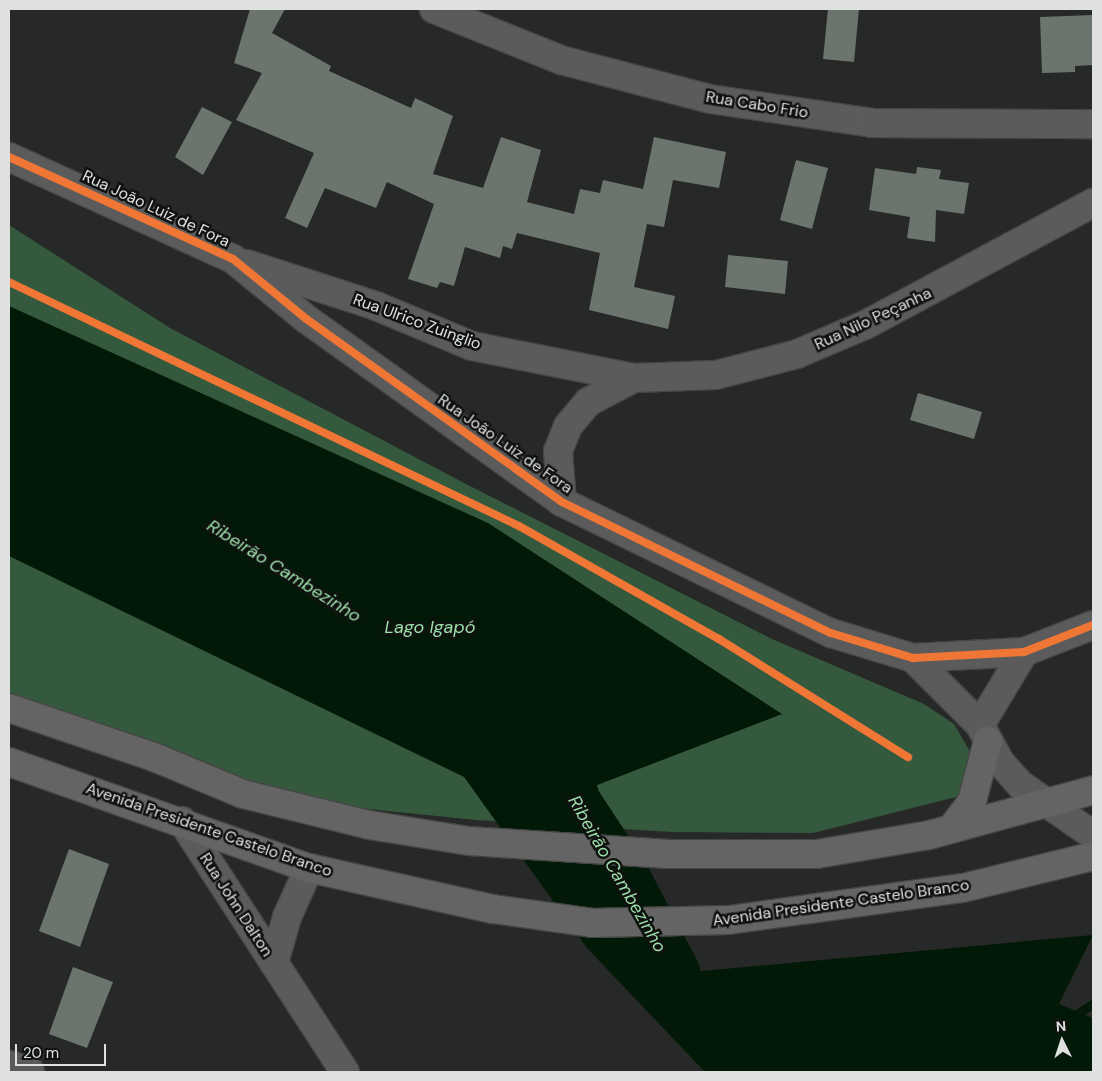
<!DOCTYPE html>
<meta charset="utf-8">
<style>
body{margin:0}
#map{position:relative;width:1102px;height:1081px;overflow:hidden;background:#262927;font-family:"DM Sans",sans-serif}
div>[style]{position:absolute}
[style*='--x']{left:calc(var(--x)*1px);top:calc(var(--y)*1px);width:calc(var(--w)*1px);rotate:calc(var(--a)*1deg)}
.forest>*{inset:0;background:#34593d}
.water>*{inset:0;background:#031907}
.stream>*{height:9px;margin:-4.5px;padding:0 4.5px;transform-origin:4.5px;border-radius:4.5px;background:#031907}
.river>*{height:55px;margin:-27.5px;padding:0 27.5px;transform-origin:27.5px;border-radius:27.5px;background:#031907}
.building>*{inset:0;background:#6b756d}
.roads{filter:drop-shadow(1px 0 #444644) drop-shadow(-1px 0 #444644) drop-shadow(0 1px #444644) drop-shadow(0 -1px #444644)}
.minor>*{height:28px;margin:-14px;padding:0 14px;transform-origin:14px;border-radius:14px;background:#5b5b5b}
.major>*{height:28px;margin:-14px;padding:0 14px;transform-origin:14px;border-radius:14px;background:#646464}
.cycleway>*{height:8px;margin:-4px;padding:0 4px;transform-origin:4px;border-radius:4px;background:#f07635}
span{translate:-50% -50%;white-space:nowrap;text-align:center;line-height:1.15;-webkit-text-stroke:5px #101210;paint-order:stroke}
.street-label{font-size:16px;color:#dee1df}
.water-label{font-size:18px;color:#9bdea9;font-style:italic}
.frame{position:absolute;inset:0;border:10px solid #dee1df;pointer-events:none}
.north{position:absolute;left:1037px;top:1016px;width:50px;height:50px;-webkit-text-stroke:4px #101210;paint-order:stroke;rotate:356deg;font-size:14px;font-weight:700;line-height:20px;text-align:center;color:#dee1df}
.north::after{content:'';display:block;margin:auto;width:18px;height:22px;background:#dee1df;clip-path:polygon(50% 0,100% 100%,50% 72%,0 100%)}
.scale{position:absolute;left:15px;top:1044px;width:91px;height:22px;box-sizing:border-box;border:2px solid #dee1df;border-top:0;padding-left:6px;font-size:15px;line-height:18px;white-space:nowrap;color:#dee1df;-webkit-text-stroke:4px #101210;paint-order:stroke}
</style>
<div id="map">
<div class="forest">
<i style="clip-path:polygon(9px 225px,170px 328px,466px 484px,772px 639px,924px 704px,954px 724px,975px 760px,972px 793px,813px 833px,672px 832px,476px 820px,338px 806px,252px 784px,9px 700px)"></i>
</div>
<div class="water">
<i style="clip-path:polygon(9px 306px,488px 523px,782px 714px,553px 802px,691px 972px,1093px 935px,1059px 1004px,1093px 1018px,1093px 1072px,705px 1072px,587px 948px,464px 777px,9px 556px)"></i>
</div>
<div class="stream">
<i style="--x:1071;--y:1018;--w:27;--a:-34"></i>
</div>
<div class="river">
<i style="--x:532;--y:733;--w:25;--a:32"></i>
<i style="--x:553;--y:746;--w:62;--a:70.1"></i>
<i style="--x:574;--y:804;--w:85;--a:56.5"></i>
<i style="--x:621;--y:875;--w:110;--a:62.3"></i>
</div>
<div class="building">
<i style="clip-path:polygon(250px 9px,285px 9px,272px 33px,331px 66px,329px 71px,411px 108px,415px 98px,453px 116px,433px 174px,483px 188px,501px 137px,541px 150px,527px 202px,574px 214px,580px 189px,600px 193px,603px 180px,643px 189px,654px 137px,726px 152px,719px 188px,673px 180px,664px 227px,647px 224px,634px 287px,675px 296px,668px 329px,589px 310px,600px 253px,517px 233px,512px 249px,503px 246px,500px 258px,465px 247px,454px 286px,440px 282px,437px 288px,408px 279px,434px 204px,387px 182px,376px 208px,325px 188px,307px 228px,285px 218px,314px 153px,236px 120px,262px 73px,234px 63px)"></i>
<i style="clip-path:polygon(828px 9px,859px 9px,854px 62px,823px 59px)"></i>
<i style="clip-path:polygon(1093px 15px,1093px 65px,1075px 66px,1075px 72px,1042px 73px,1040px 17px)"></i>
<i style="clip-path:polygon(202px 107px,232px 122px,203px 175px,175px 157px)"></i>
<i style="clip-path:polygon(796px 160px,828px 168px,812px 229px,780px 220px)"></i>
<i style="clip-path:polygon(917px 167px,941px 170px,939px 179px,969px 183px,964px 214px,936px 210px,935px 242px,907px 238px,910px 217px,869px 210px,875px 168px,916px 174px)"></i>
<i style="clip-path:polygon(728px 255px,788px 261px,785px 294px,725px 287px)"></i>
<i style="clip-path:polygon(918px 393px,982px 412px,974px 439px,910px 420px)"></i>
<i style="clip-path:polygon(69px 849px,109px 864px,80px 947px,39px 931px)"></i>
<i style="clip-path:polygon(73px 967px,113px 982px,87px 1048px,49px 1034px)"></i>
</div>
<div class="roads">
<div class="minor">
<i style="--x:434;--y:9;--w:137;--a:21.9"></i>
<i style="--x:561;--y:60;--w:154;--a:14.7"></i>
<i style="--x:710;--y:99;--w:164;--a:8.4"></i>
<i style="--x:872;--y:123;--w:221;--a:0.3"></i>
<i style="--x:9;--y:157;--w:246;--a:24.5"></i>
<i style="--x:233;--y:259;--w:93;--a:39.3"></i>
<i style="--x:305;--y:318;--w:316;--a:35.6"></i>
<i style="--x:562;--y:502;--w:299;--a:26"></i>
<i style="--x:831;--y:633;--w:86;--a:17"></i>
<i style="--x:913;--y:658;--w:111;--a:-3.1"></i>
<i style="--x:1024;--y:652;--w:74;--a:-21.4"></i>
<i style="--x:247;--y:264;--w:136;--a:18"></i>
<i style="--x:376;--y:306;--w:104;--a:22.6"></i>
<i style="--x:472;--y:346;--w:165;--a:11.2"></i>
<i style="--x:634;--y:378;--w:82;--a:-2.1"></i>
<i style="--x:716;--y:375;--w:84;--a:-14.5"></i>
<i style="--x:797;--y:354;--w:76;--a:-23.2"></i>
<i style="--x:867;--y:324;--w:256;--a:-28.2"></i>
<i style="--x:562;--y:502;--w:51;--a:-94.5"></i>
<i style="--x:558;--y:451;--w:27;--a:-68"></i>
<i style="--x:568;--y:426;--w:31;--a:-50"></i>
<i style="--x:588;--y:402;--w:52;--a:-27.6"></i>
<i style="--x:913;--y:658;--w:95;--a:45"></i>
<i style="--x:980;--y:725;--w:42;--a:61.6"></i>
<i style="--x:1000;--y:762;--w:31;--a:48"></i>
<i style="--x:1021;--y:785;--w:88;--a:34.8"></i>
<i style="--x:980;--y:725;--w:85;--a:-58.9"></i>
<i style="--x:182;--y:821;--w:299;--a:57"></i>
<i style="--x:274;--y:963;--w:48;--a:-74.2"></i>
<i style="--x:287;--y:917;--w:54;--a:-65.8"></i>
<i style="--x:9;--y:1065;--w:22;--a:18"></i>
</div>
<div class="major">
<i style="--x:9;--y:708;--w:153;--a:18.7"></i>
<i style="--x:154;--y:757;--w:96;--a:22.6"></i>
<i style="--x:243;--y:794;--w:130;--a:13.8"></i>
<i style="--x:369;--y:825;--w:101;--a:9.1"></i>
<i style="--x:469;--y:841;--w:200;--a:3.7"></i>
<i style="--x:669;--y:854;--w:148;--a:0"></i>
<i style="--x:817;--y:854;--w:114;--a:-9.6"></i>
<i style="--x:929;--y:835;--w:170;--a:-15.3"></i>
<i style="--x:9;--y:762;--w:318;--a:19.5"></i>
<i style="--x:309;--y:868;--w:189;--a:12.6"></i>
<i style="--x:493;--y:909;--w:100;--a:8"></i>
<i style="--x:592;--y:923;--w:137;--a:-1.3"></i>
<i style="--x:729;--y:920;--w:236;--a:-7.8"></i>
<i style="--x:963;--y:888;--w:134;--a:-13.8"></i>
<i style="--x:952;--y:828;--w:34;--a:-53"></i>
<i style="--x:972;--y:801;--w:62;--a:-75.1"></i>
</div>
</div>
<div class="cycleway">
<i style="--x:9;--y:157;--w:246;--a:24.5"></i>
<i style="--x:233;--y:259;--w:93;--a:39.3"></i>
<i style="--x:305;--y:318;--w:316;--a:35.6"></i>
<i style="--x:562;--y:502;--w:299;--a:26"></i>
<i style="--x:831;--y:633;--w:86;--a:17"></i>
<i style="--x:913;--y:658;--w:111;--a:-3.1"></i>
<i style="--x:1024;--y:652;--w:74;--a:-21.4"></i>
<i style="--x:9;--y:282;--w:565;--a:25.57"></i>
<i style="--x:519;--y:526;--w:230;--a:29.5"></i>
<i style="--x:719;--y:639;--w:223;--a:32"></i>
</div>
<div class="street-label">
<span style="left:757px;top:105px;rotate:9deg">Rua Cabo Frio</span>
<span style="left:156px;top:209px;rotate:25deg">Rua João Luiz de Fora</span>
<span style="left:873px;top:319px;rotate:-25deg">Rua Nilo Peçanha</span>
<span style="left:417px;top:322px;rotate:20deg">Rua Ulrico Zuinglio</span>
<span style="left:505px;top:444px;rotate:35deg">Rua João Luiz de Fora</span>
<span style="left:209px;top:830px;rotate:19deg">Avenida Presidente Castelo Branco</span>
<span style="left:841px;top:903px;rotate:-8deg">Avenida Presidente Castelo Branco</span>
<span style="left:236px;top:905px;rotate:57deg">Rua John Dalton</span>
</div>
<div class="water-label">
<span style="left:284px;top:571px;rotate:32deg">Ribeirão Cambezinho</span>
<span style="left:430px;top:627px">Lago Igapó</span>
<span style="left:617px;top:874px;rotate:60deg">Ribeirão Cambezinho</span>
</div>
<div class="frame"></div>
<div class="north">N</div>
<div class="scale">20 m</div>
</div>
